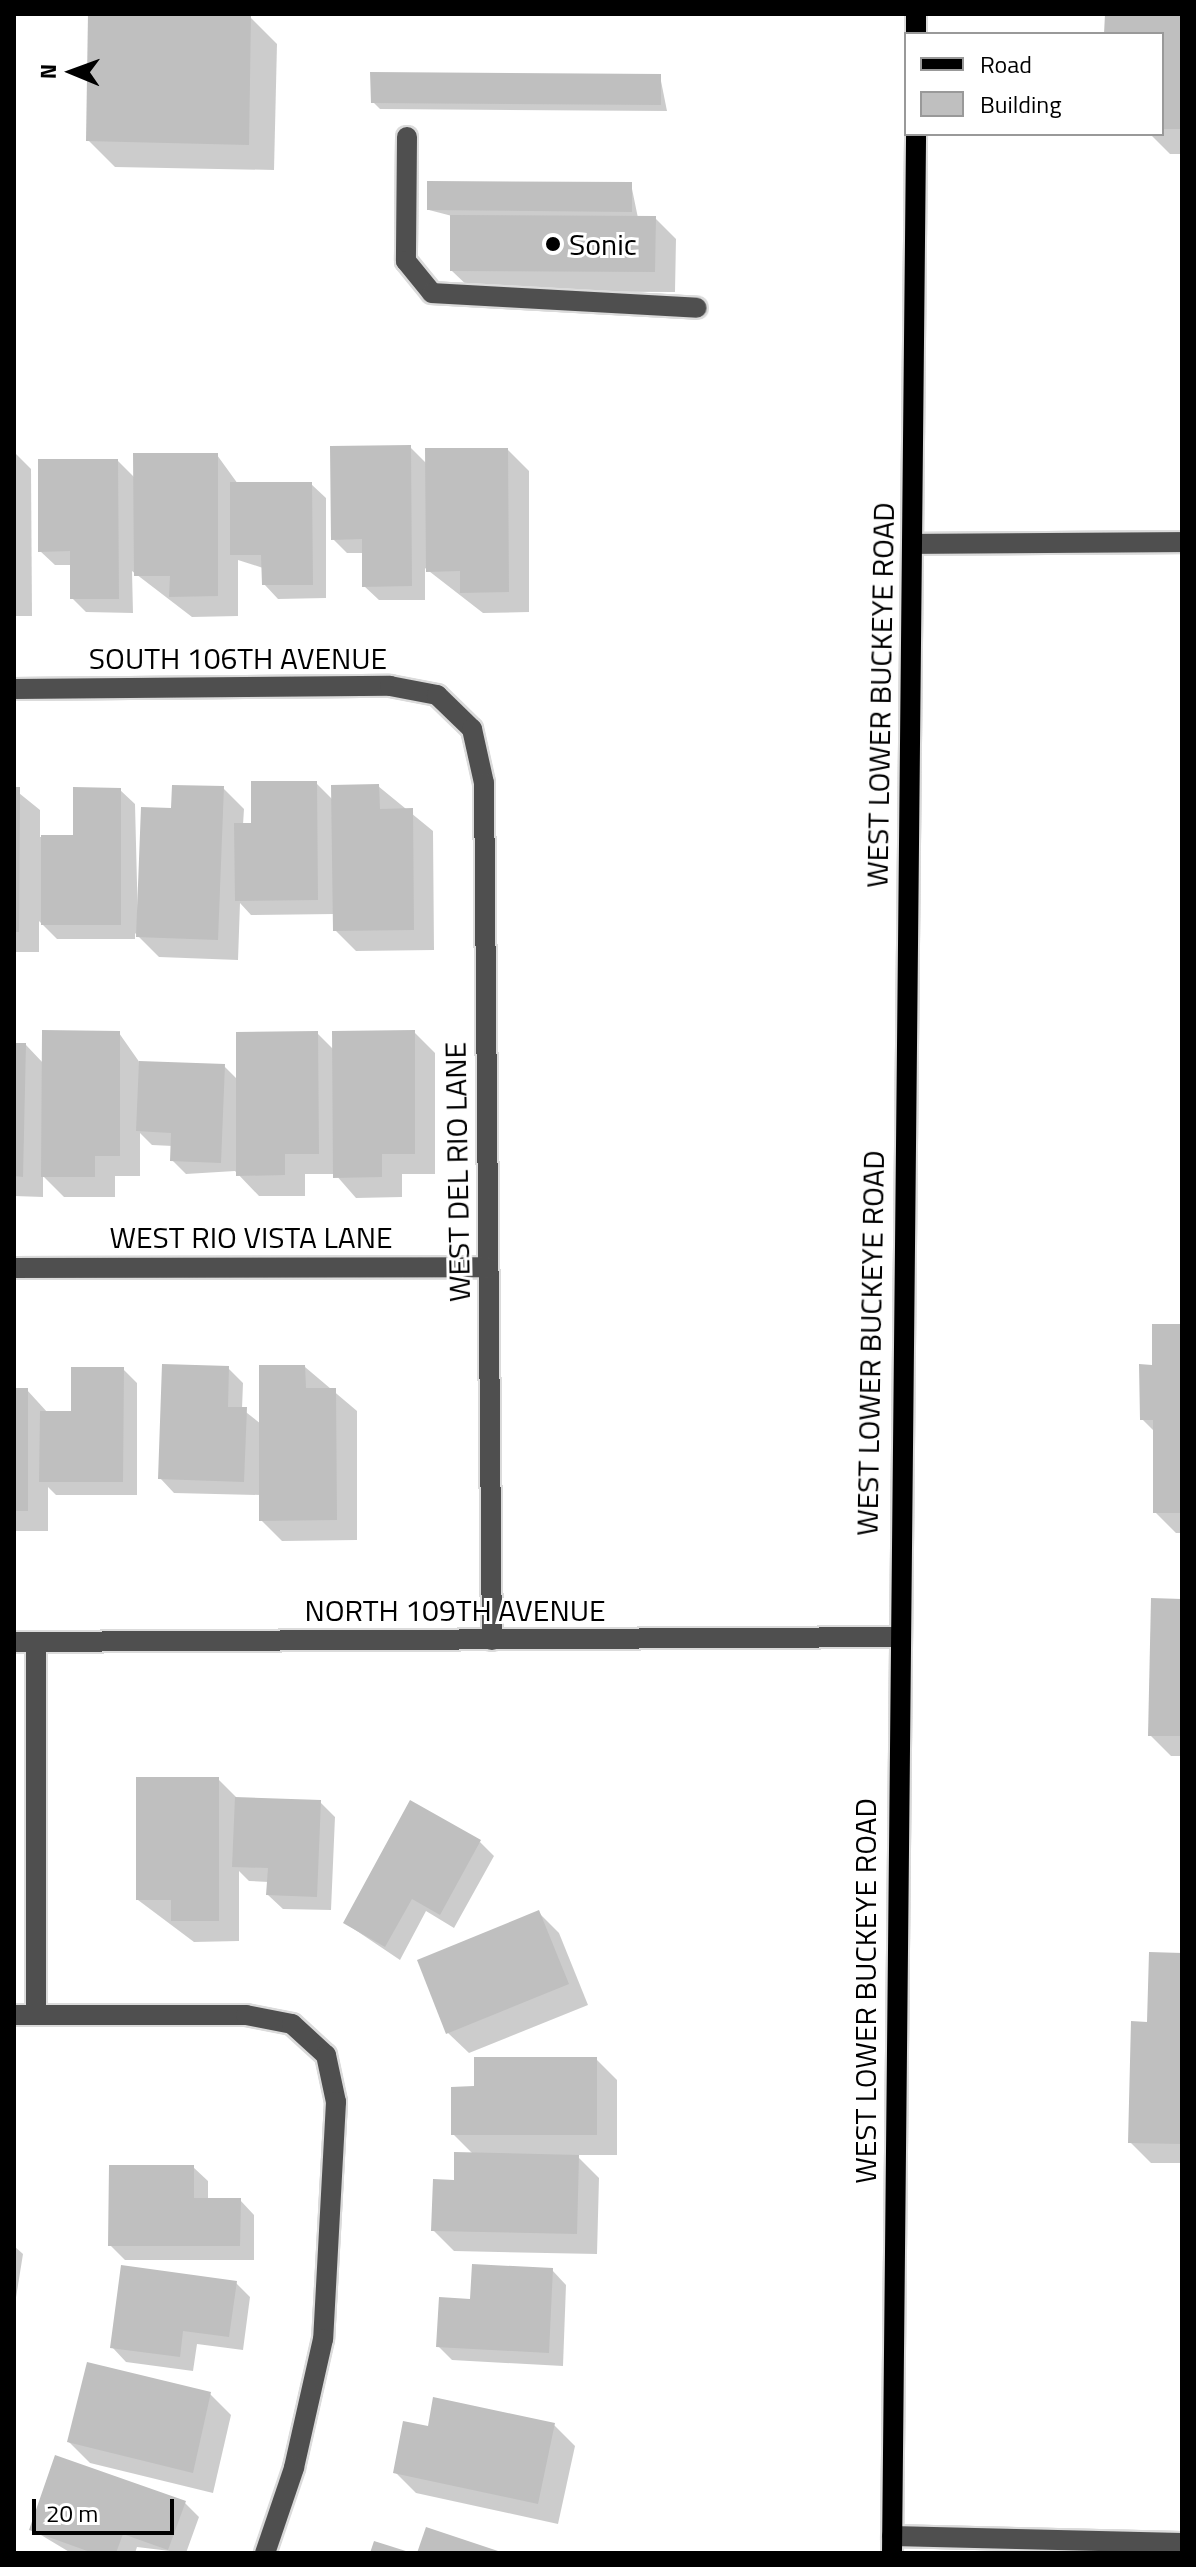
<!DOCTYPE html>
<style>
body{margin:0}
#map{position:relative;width:1196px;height:2567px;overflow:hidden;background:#fff;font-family:"Titillium Web",sans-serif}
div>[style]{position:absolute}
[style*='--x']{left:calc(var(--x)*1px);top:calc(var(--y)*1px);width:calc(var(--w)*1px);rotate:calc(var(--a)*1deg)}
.shadow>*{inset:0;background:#0003}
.building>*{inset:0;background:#bfbfbf}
.roads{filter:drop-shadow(2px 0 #dbdbdb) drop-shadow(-2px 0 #dbdbdb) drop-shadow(0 2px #dbdbdb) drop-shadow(0 -2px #dbdbdb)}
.minor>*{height:20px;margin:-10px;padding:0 10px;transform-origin:10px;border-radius:10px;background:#4f4f4f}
.major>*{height:20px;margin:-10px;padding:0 10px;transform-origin:10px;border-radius:10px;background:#000}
.dots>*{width:22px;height:22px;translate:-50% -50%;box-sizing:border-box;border:4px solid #fff;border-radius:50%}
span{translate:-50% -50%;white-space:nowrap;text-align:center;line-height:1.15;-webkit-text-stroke:6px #fff;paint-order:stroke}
.poi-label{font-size:30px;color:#000}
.left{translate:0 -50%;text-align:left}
.street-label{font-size:30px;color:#000}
.frame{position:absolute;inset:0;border:16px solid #000;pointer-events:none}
.legend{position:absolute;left:904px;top:32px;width:260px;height:104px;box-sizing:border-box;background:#fff;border:2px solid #999;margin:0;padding:10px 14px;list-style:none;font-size:24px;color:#000}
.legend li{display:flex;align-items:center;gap:16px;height:40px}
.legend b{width:40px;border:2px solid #999}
.north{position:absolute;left:32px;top:32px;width:80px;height:80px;-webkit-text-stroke:6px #fff;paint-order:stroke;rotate:271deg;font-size:22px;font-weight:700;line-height:32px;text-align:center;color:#000}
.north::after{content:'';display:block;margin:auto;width:28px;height:36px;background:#000;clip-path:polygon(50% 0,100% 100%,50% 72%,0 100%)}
.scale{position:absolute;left:32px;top:2499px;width:142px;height:36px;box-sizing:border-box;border:4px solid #000;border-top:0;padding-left:10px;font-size:24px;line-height:28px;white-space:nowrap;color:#000;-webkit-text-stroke:6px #fff;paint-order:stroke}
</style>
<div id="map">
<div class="shadow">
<i style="clip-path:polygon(90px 14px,250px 17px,277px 44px,274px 170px,115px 167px,88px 140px)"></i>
<i style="clip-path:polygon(1107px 14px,1182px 14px,1182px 154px,1170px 154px,1150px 134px,1162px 134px,1162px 34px,1106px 34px)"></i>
<i style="clip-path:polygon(660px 76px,667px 111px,380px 109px,373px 102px)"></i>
<i style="clip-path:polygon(631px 184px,638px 218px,655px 218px,676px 239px,675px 292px,473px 291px,452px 271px,452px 216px,429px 210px)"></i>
<i style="clip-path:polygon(410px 447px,427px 464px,508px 450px,529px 471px,529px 612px,483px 613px,425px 568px,425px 600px,379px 600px,364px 586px,364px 553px,347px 553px,333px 539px)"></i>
<i style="clip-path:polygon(14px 452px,31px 469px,32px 616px,14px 616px)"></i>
<i style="clip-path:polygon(217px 455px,238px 484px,311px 484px,326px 498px,326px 598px,278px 599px,264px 584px,263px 568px,238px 560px,238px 616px,192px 617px,132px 571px,133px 613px,86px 612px,72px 598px,72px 565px,55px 565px,40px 551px,118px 461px,136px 479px)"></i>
<i style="clip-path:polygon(316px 783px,333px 800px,378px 786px,433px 831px,434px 950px,356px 951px,335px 930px,335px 914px,251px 915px,240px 903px,238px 960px,159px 957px,135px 933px,135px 939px,57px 939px,39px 921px,39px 952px,14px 952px,14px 789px,40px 810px,40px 837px,75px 837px,120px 790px,135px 804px,138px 923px,173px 810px,223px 788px,244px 809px,243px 825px,253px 825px)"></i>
<i style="clip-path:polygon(414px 1032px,435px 1053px,435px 1174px,402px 1174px,402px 1197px,356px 1198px,335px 1174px,305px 1174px,305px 1196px,259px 1196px,235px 1171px,186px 1174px,172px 1160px,173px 1146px,152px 1145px,140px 1133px,140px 1176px,115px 1176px,115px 1197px,64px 1197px,43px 1176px,43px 1197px,14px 1196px,14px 1045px,26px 1045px,44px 1064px,119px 1033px,140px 1063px,224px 1066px,238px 1080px,317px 1033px,335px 1051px)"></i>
<i style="clip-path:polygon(1182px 1326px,1182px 1533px,1176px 1533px,1155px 1512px,1155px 1432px,1142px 1419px,1154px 1367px)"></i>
<i style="clip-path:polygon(305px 1367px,357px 1411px,357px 1540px,282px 1541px,261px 1520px,261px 1495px,174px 1493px,160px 1478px,228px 1368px,243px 1383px,242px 1409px,261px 1424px)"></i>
<i style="clip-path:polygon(123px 1369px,137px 1383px,137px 1495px,56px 1495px,48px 1487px,48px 1531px,14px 1531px,14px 1390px,27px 1390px,48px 1413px,73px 1413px)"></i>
<i style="clip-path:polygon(1182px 1601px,1182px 1756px,1171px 1756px,1150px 1735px)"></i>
<i style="clip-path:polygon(218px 1779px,238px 1799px,320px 1802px,335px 1817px,331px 1910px,283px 1909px,268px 1895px,269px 1882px,249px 1881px,239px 1871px,239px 1941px,194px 1942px,138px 1900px)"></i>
<i style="clip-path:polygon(480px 1842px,494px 1856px,454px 1928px,426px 1911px,400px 1960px,345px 1923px)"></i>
<i style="clip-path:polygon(538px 1912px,559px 1933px,588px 2005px,469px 2053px,448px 2033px)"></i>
<i style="clip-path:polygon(1182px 1955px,1182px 2163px,1151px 2163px,1130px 2142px,1149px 2024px)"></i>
<i style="clip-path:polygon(596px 2059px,617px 2080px,617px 2155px,576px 2155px,599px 2178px,597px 2254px,454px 2251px,433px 2230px,473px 2154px,453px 2134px,476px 2088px)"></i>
<i style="clip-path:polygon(193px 2167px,208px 2181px,208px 2200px,240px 2200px,254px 2215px,254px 2260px,125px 2260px,110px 2245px)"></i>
<i style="clip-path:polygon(14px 2246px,23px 2254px,14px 2310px)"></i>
<i style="clip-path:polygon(552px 2270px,566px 2285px,563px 2366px,452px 2360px,438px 2346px,472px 2301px)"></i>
<i style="clip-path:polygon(236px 2283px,250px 2297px,243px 2350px,197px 2344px,193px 2371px,126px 2362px,112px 2347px)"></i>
<i style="clip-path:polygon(210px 2394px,231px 2415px,213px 2493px,90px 2463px,69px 2442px)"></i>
<i style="clip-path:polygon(554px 2425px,575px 2446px,558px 2524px,416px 2493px,395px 2472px,429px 2429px)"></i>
<i style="clip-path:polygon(185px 2503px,199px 2517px,186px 2553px,137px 2547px,135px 2553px,71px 2553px,31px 2529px)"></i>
</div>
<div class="building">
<i style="clip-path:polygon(88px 14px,251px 15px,249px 145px,86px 141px)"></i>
<i style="clip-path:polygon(1105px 14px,1182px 14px,1182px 129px,1162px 129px,1162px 34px,1104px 34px)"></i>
<i style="clip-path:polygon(370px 72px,661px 74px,661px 105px,371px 103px)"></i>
<i style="clip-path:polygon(427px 181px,632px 182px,632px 212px,427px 210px)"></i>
<i style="clip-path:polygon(450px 215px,656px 216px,655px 272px,450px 271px)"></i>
<i style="clip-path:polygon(411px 445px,412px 586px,362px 587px,362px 539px,331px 540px,330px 446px)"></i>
<i style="clip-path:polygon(425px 448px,508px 448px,509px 592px,460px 593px,460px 571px,426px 572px)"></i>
<i style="clip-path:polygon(133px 453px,218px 453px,218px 596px,169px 597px,170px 576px,134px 576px)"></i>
<i style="clip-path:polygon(38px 459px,118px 459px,119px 599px,70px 599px,70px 551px,38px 552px)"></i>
<i style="clip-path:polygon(230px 482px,312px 482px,313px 585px,262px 585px,261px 555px,230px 555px)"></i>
<i style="clip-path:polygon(251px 781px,317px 781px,318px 900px,235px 901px,234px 823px,251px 823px)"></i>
<i style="clip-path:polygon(379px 784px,380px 809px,413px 808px,414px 930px,333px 931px,331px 785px)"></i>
<i style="clip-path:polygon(172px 785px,224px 786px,218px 940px,136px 937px,141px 807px,171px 808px)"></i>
<i style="clip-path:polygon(14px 787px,20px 787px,19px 932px,14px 932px)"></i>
<i style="clip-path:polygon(73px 787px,121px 788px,121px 925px,41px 925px,41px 835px,73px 835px)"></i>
<i style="clip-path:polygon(42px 1030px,120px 1031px,120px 1156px,95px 1156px,95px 1177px,41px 1177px)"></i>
<i style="clip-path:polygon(415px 1030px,415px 1154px,382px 1154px,382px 1177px,333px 1178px,332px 1031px)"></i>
<i style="clip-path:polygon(318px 1031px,319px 1154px,285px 1154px,285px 1175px,236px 1176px,236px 1032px)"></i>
<i style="clip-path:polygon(14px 1043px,26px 1043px,23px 1177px,14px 1176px)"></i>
<i style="clip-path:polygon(139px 1061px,225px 1064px,221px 1163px,170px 1161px,171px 1133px,136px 1131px)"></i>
<i style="clip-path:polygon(1152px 1324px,1182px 1324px,1182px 1513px,1153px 1513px,1153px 1420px,1140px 1420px,1139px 1364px,1152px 1365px)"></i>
<i style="clip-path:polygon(162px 1364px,229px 1366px,228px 1407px,247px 1407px,244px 1482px,158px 1479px)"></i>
<i style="clip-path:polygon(259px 1365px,305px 1365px,306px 1388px,336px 1388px,337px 1520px,259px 1521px)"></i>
<i style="clip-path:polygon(71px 1367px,124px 1367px,123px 1482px,39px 1482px,40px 1411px,71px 1411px)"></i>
<i style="clip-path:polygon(14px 1388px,28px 1388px,28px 1511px,14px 1511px)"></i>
<i style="clip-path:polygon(1151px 1598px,1182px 1599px,1182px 1736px,1148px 1736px)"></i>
<i style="clip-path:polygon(136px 1777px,219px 1777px,219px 1921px,171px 1921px,171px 1900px,136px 1900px)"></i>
<i style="clip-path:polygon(235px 1797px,321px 1800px,317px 1897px,266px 1895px,268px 1868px,232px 1867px)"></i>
<i style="clip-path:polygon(410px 1800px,481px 1840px,440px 1915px,412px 1899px,385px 1947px,343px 1923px)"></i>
<i style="clip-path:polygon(539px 1910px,569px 1984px,446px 2034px,417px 1960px)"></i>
<i style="clip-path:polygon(1149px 1952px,1182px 1953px,1182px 2144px,1128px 2143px,1131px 2021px,1147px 2022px)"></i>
<i style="clip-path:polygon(474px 2057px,597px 2057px,597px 2135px,451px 2135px,451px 2087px,474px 2086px)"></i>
<i style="clip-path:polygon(454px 2152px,579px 2155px,577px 2234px,431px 2231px,433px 2179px,454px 2180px)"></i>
<i style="clip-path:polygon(109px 2165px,194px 2165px,194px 2198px,241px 2198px,240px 2246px,108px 2246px)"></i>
<i style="clip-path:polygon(472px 2264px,553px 2268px,549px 2353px,436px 2347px,439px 2297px,470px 2299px)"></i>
<i style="clip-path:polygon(121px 2265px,237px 2281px,229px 2337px,183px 2331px,180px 2357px,110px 2348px)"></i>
<i style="clip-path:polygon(87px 2362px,211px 2392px,193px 2473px,67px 2442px)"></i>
<i style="clip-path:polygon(433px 2397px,555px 2423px,538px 2504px,393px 2473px,403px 2421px,428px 2426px)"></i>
<i style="clip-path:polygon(55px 2455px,186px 2501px,168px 2550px,123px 2534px,116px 2553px,93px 2553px,29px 2530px)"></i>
<i style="clip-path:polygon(426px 2527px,501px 2552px,501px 2553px,417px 2553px)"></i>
<i style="clip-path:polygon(374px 2541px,409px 2552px,409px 2553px,370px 2553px)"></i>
</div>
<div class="roads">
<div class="minor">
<i style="--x:407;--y:137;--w:124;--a:90.5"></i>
<i style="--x:406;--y:261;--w:41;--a:50.9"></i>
<i style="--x:432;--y:293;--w:265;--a:3.2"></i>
<i style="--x:912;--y:544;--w:270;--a:-0.4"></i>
<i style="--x:14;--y:689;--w:376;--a:-0.5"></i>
<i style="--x:390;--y:686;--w:48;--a:10.8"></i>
<i style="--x:437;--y:695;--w:49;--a:44.2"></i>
<i style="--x:472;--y:729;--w:55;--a:77.5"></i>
<i style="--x:484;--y:783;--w:857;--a:89.47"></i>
<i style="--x:14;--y:1268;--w:474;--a:-0.1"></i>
<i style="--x:14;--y:1642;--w:882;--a:-0.32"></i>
<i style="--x:14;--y:2015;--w:232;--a:0"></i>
<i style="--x:246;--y:2015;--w:47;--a:11.1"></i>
<i style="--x:292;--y:2024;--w:46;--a:42.4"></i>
<i style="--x:326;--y:2055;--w:48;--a:78"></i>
<i style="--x:336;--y:2102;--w:237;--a:93.1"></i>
<i style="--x:323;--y:2339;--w:132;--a:102.7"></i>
<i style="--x:294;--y:2468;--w:90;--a:108.8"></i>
<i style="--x:36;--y:2015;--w:373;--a:-90"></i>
<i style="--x:892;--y:2536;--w:290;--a:1.4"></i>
</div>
<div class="major">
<i style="--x:916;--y:34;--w:20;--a:-90"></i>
<i style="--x:892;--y:2553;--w:2419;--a:-89.43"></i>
</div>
</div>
<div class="dots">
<i style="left:553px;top:244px;background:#000"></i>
</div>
<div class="poi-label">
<span class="left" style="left:569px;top:244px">Sonic</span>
</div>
<div class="street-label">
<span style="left:238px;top:658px">SOUTH 106TH AVENUE</span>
<span style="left:880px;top:695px;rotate:-89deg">WEST LOWER BUCKEYE ROAD</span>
<span style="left:457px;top:1172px;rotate:-91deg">WEST DEL RIO LANE</span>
<span style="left:251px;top:1237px">WEST RIO VISTA LANE</span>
<span style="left:870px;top:1343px;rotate:-89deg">WEST LOWER BUCKEYE ROAD</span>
<span style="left:455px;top:1610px">NORTH 109TH AVENUE</span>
<span style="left:865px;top:1991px;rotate:-90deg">WEST LOWER BUCKEYE ROAD</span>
</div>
<div class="frame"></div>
<ul class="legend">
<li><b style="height:10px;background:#000"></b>Road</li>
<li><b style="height:22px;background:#bfbfbf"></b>Building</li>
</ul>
<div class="north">N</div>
<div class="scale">20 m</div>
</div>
